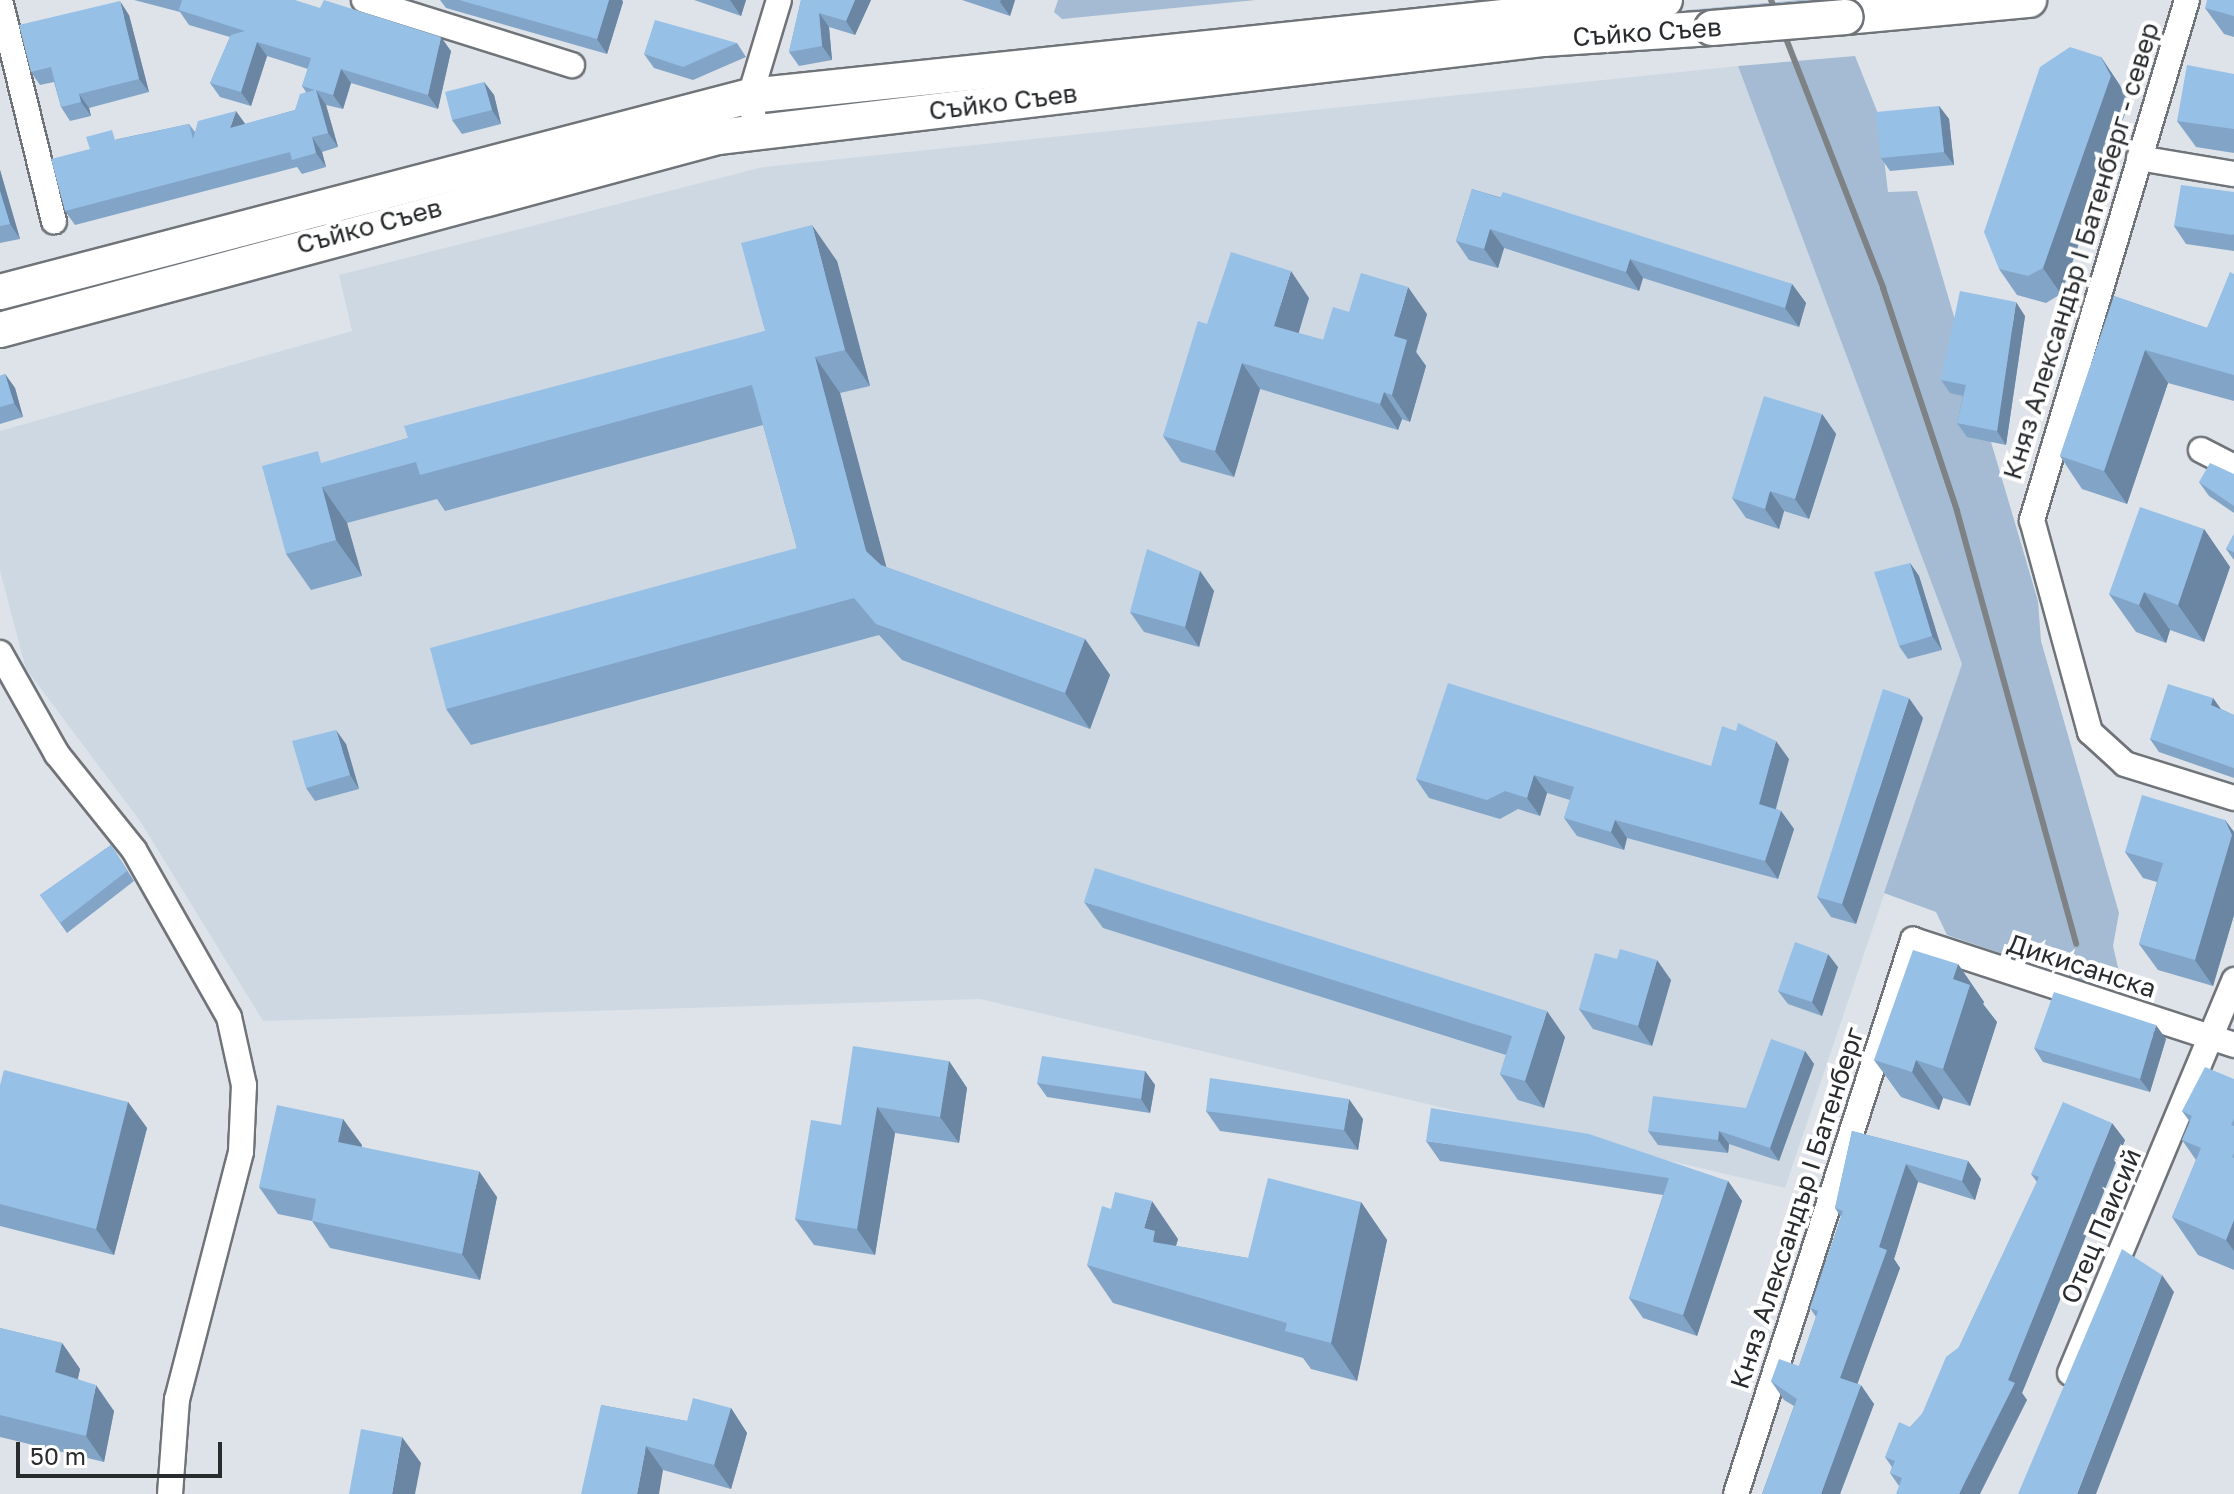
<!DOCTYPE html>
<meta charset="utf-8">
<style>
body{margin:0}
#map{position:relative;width:2234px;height:1494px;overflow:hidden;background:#dee3e9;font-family:"Golos Text",sans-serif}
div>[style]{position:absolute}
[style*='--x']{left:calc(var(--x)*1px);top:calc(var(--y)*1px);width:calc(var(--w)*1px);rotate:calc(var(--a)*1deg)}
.built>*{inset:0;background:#ced8e3}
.green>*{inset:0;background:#a4bbd3}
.roads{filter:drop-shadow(2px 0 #6f7479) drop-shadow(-2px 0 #6f7479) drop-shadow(0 2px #6f7479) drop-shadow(0 -2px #6f7479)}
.street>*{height:24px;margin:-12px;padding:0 12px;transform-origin:12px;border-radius:12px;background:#fff}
.secondary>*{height:34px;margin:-17px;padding:0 17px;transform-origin:17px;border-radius:17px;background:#fff}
.rail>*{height:6px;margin:-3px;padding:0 3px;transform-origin:3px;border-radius:3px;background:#7e8285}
.bridges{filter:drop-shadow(2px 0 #6f7479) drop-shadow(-2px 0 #6f7479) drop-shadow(0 2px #6f7479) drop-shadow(0 -2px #6f7479)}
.secondary-bridge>*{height:34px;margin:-17px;padding:0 17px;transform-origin:17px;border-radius:17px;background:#fff}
.wall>*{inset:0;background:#82a5c7}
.shaded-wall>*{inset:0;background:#6a86a2}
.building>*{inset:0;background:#97c0e7}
span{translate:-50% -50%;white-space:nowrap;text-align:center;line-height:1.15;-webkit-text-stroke:8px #fff;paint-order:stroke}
.street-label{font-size:26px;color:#292c2e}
.scale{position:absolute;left:16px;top:1442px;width:206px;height:36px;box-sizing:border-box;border:4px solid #292c2e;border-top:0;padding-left:10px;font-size:24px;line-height:28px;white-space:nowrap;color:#292c2e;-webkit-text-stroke:6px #fff;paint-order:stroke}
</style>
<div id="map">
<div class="built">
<i style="clip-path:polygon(1738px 66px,1962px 664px,1785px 1188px,980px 999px,263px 1021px,140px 821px,26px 669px,0 571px,0 431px,352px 331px,339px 275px,763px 167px)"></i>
</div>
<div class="green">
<i style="clip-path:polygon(1058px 0,1256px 0,1062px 19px,1054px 12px)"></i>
<i style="clip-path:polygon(1800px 0,1895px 0,1685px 15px,1688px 10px)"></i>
<i style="clip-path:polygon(1855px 56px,1879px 116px,1888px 192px,1917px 191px,2038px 601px,2041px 641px,2119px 913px,2113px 946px,2121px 980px,2098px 986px,1947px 935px,1936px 912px,1884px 893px,1962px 664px,1738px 66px)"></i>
<i style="clip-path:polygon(253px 243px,0 314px,0 308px)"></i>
</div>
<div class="roads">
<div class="street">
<i style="--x:0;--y:0;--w:228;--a:76.3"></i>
<i style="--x:364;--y:0;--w:218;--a:17.4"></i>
<i style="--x:2187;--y:0;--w:543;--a:106.6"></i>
<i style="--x:2032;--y:520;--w:220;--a:74.7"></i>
<i style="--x:2090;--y:732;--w:47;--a:42.4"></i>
<i style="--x:2125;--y:764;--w:114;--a:17.3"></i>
<i style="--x:756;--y:130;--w:35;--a:-100"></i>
<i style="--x:750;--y:96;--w:100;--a:-73.2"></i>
<i style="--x:2139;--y:158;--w:96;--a:9.6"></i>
<i style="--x:2201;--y:450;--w:37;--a:27"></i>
<i style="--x:0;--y:653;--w:116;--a:60.6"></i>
<i style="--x:57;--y:754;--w:123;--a:51.3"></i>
<i style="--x:134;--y:850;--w:192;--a:60.4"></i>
<i style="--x:229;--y:1017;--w:70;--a:77.6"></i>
<i style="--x:244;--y:1085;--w:67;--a:92.6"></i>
<i style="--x:241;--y:1152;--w:255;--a:104.5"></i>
<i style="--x:177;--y:1399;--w:95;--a:94.2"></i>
<i style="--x:2070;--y:1373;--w:426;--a:-67.3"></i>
<i style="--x:1736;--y:1494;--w:582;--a:-72.28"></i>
<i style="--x:1913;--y:940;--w:338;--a:18.1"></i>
</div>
<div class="secondary">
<i style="--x:1846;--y:17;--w:184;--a:-5.3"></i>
<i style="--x:0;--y:292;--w:775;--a:-14.65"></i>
<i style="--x:750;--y:96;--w:920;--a:-5.99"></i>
<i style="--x:0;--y:330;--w:743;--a:-15.05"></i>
<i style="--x:718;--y:137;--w:832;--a:-6.77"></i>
<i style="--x:1544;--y:39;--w:168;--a:-3.7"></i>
</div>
</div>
<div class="rail">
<i style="--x:1771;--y:0;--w:309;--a:68.7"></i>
<i style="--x:1883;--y:288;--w:235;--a:71.6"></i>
<i style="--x:1957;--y:511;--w:449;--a:74.6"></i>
</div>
<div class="bridges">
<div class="secondary-bridge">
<i style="--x:1712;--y:28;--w:134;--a:-4.7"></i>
</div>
</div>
<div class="wall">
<i style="clip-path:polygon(134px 0,294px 0,451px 51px,438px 109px,351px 83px,343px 109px,326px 105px,338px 147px,322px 152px,326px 167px,302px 174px,297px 167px,75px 225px,65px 211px,90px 149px,118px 139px,189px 124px,195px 132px,245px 124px,295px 110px,306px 92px,302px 86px,308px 69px,267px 56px,251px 106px,220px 97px,210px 83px,230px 37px,189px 25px,180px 12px)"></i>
<i style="clip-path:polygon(440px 0,622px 0,623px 2px,607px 54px,446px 8px)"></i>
<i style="clip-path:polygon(694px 0,746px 0,741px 16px)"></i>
<i style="clip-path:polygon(801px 0,871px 0,855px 35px,829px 27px,832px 60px,799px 66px,789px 52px)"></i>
<i style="clip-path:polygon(962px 0,1015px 0,1010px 16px)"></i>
<i style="clip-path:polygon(2234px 0,2234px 37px,2224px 34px,2205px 8px)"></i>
<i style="clip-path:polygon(129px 15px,149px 92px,89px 108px,91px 116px,70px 121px,61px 107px,54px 82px,40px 85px,31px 72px)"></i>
<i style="clip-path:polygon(737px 43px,746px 57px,693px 80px,654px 68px,644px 54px)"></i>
<i style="clip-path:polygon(2101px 57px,2119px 84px,2129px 102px,2061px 294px,2046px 303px,2017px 295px,1999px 269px)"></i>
<i style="clip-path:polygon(2234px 74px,2234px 153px,2196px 147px,2177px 121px)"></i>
<i style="clip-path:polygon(484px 82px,494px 95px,501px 124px,462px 134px,452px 120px)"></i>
<i style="clip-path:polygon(1939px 106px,1949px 119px,1954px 165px,1890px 171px,1881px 158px)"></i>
<i style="clip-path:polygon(0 170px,20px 239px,0 243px)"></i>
<i style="clip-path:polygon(1472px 189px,1792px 284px,1806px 303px,1799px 327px,1643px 278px,1639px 291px,1504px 248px,1498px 268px,1469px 260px,1456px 241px)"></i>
<i style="clip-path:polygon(2234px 192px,2234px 251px,2186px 244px,2174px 226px)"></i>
<i style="clip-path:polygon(837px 261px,870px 386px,840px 393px,886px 567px,1085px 639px,1110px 675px,1090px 729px,902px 660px,879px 635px,471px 745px,446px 709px,797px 548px,763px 425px,445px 511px,437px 499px,347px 523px,362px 576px,311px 590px,286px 554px,326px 462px,408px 438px,765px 331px)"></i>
<i style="clip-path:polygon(2234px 274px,2234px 401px,2168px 383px,2127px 504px,2082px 489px,2060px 456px,2114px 296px,2207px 328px)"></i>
<i style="clip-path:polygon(1309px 298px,1298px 333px,1323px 340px,1349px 312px,1427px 314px,1416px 352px,1426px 366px,1410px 422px,1402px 419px,1398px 430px,1260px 389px,1234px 477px,1181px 462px,1163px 436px,1207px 324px)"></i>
<i style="clip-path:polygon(2025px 316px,2006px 445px,1967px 437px,1957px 423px,1963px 396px,1950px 393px,1941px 380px)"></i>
<i style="clip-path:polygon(5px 374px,15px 388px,23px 417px,0 424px,0 376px)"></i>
<i style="clip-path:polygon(1822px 414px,1836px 434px,1809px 519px,1784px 511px,1779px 529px,1746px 518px,1732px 498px)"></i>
<i style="clip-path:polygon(2234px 474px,2234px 513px,2209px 496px,2199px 482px)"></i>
<i style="clip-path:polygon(2204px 529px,2230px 567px,2204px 642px,2170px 630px,2166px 643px,2136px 632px,2109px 594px)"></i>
<i style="clip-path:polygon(2234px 534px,2234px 560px,2226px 549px)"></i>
<i style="clip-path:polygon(1910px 563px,1919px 576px,1942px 650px,1908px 659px,1899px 646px)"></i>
<i style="clip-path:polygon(1200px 571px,1214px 591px,1199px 647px,1144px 632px,1130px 612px)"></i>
<i style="clip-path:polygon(2213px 698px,2221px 709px,2234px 715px,2234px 778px,2159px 752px,2150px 739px)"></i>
<i style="clip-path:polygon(1923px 718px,1856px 924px,1831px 917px,1817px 897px)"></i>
<i style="clip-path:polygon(346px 744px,359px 789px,315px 801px,306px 788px)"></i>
<i style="clip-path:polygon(1789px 759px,1776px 809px,1781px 811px,1794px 829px,1778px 879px,1627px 838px,1624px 850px,1577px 836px,1564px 818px,1570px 800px,1547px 793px,1540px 816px,1518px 809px,1500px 819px,1429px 798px,1416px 779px,1711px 766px)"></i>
<i style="clip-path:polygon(2225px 820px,2234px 832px,2234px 915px,2213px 986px,2158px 970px,2139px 944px,2157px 882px,2143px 878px,2125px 852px)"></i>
<i style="clip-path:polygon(111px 845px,134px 881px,67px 933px,40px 895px)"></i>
<i style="clip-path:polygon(1084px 902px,1565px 1037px,1544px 1108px,1518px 1100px,1500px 1074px,1506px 1055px,1103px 928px)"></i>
<i style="clip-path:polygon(1617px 959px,1671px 980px,1652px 1046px,1593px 1029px,1579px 1009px)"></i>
<i style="clip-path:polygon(1958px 964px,1984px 1002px,1983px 1004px,1997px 1022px,1970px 1106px,1943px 1098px,1939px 1110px,1901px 1097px,1874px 1060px)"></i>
<i style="clip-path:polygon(1838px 967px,1822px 1016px,1788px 1004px,1778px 991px)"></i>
<i style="clip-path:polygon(2166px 1039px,2150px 1092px,2043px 1062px,2034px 1048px)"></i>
<i style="clip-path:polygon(1805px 1051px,1814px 1064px,1779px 1161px,1729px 1144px,1728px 1153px,1658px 1145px,1648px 1131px,1746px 1108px)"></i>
<i style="clip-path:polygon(949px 1061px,967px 1088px,959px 1143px,895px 1133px,875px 1255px,814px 1245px,795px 1219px,841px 1125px)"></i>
<i style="clip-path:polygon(1145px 1071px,1155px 1085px,1150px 1113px,1047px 1097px,1037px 1083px)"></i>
<i style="clip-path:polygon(2234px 1079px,2234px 1270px,2198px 1255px,2172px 1217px,2196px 1160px,2182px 1140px,2190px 1122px,2182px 1111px)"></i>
<i style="clip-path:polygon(0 1085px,128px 1102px,147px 1128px,114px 1255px,0 1226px)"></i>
<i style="clip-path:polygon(1206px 1111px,1363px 1119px,1358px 1150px,1220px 1131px)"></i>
<i style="clip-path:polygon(343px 1119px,361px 1147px,497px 1197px,480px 1280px,330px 1248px,312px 1221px,278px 1214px,259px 1187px)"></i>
<i style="clip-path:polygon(1852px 1131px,1968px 1161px,1981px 1179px,1975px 1200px,1918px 1182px,1894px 1259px,1900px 1268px,1857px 1384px,1874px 1404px,1840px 1494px,1762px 1494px,1794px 1406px,1784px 1400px,1771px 1381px,1799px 1366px,1816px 1317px,1810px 1308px,1841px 1217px,1835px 1208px)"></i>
<i style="clip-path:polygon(2125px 1140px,2022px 1393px,2027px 1400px,1899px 1486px,1890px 1473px,1892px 1467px,1885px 1457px,1910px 1427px,1922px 1414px,1959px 1347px,2037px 1182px,2031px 1174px)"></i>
<i style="clip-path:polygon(1426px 1141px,1728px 1181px,1742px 1201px,1697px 1336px,1643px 1318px,1629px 1298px,1663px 1195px,1440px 1161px)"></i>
<i style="clip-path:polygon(1361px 1202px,1387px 1240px,1357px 1381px,1311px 1369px,1303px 1358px,1113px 1303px,1087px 1265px,1178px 1239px,1176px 1246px,1248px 1258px)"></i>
<i style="clip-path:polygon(0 1328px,62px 1343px,80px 1369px,78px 1379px,114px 1411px,104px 1462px,0 1437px)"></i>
<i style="clip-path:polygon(601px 1405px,687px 1421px,731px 1408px,747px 1433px,731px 1489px,663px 1470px)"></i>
</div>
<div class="shaded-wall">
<i style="clip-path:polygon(609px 0,622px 0,623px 2px,607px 54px,597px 39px)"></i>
<i style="clip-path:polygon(730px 0,746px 0,741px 16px)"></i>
<i style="clip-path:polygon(855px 0,871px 0,855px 35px,846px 21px)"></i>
<i style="clip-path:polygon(1001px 0,1015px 0,1010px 16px,1000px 2px)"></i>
<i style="clip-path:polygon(120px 1px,129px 15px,149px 92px,139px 79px)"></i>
<i style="clip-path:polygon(819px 13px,829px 27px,832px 60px,822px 46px)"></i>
<i style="clip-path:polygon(441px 37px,451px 51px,438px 109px,428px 95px)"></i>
<i style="clip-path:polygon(257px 42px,267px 56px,251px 106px,241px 92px)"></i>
<i style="clip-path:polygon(2101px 57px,2119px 84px,2129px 102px,2061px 294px,2043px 268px)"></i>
<i style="clip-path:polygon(341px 69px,351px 83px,343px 109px,333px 95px)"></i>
<i style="clip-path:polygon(484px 82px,494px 95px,501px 124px,492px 110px)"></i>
<i style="clip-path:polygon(316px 90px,326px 105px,338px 147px,328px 133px)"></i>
<i style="clip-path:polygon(79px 94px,89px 108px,91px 116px,81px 102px)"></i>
<i style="clip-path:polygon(1939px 106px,1949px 119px,1954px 165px,1944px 152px)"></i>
<i style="clip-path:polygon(236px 111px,246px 125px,230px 128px)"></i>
<i style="clip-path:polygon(312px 137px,322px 152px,326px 167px,316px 153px)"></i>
<i style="clip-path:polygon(0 170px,20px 239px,10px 224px,0 191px)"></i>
<i style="clip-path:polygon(812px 225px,837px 261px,870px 386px,845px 350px)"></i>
<i style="clip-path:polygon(1490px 229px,1504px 248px,1498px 268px,1484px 249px)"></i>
<i style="clip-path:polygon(1630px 259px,1643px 278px,1639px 291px,1626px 272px)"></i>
<i style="clip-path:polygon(1291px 271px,1309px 298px,1293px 352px,1274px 326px)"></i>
<i style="clip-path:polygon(1792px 284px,1806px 303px,1799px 327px,1785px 308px)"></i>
<i style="clip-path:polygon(1408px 287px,1427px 314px,1416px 352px,1426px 366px,1410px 422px,1392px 395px,1394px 336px)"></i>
<i style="clip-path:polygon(2016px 302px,2025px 316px,2006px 445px,1997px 431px)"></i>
<i style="clip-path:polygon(2145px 350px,2168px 383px,2127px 504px,2104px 471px)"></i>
<i style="clip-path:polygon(815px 357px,840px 393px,892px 588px,866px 551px)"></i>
<i style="clip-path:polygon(1242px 363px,1260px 389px,1234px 477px,1215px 451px)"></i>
<i style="clip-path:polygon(5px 374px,15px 388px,23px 417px,14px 403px)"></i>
<i style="clip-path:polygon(1384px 392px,1402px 419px,1398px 430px,1380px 404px)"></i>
<i style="clip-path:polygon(1822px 414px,1836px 434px,1809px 519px,1795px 499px)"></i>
<i style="clip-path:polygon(322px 487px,347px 523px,362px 576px,336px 540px)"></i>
<i style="clip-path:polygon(1770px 491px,1784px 511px,1779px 529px,1765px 509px)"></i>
<i style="clip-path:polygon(2204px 529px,2230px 567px,2204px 642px,2178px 605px)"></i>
<i style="clip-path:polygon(1910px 563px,1919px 576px,1942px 650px,1932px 636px)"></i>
<i style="clip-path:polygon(1200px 571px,1214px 591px,1199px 647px,1185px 627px)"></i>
<i style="clip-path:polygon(2144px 592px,2170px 630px,2166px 643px,2139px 605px)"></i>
<i style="clip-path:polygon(1085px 639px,1110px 675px,1090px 729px,1065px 693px)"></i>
<i style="clip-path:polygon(1909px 698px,1923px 718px,1856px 924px,1842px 904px)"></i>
<i style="clip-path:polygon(2213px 698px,2222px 711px,2211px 705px)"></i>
<i style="clip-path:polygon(336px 730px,346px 744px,359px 789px,350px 775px)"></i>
<i style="clip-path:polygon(1776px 741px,1789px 759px,1772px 822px,1759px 804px)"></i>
<i style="clip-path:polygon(1534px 775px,1547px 793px,1540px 816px,1527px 798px)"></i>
<i style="clip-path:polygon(1781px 811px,1794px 829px,1778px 879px,1765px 861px)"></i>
<i style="clip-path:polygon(1615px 820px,1627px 838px,1624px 850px,1611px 832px)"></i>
<i style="clip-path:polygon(2225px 820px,2234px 832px,2234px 915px,2213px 986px,2195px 960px)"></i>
<i style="clip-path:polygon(1828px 954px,1838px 967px,1822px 1016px,1812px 1002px)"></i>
<i style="clip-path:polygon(1657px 960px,1671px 980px,1652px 1046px,1638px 1026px)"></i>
<i style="clip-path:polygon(1958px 964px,1984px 1002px,1983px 1004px,1997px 1022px,1970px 1106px,1943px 1069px,1953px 979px)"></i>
<i style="clip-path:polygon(1547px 1011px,1565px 1037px,1544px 1108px,1525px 1081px)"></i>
<i style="clip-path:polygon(2156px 1025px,2166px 1039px,2150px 1092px,2140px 1079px)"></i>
<i style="clip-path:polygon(1805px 1051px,1814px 1064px,1779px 1161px,1770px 1148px)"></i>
<i style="clip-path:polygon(1916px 1060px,1943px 1098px,1939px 1110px,1912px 1072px)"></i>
<i style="clip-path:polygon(949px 1061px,967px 1088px,959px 1143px,940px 1117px)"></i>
<i style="clip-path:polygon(1145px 1071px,1155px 1085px,1150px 1113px,1141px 1099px)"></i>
<i style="clip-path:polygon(1349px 1099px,1363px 1119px,1358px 1150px,1344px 1130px)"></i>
<i style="clip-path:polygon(128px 1102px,147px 1128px,114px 1255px,96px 1229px)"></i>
<i style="clip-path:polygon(877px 1107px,895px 1133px,875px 1255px,857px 1229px)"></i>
<i style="clip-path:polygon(343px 1119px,362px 1145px,357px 1168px,338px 1142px)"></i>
<i style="clip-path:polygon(2112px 1123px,2125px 1140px,2022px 1393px,2027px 1400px,1980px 1494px,1959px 1494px,2008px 1380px)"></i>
<i style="clip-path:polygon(1719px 1131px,1729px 1144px,1728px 1153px,1718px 1140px)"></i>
<i style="clip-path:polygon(1968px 1161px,1981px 1179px,1975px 1200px,1962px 1181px)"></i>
<i style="clip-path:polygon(1906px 1164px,1918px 1182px,1894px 1259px,1900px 1268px,1853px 1396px,1840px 1378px,1879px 1247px)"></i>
<i style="clip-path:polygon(479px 1171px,497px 1197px,480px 1280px,462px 1254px)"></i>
<i style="clip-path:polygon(1728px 1181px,1742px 1201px,1697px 1336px,1683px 1315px)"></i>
<i style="clip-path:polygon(1152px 1201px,1178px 1239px,1173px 1256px,1179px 1279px,1144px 1228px)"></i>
<i style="clip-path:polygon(1361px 1202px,1387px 1240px,1357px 1381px,1331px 1343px)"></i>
<i style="clip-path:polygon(2234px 1220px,2234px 1251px,2226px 1240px)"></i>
<i style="clip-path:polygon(2162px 1275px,2174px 1292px,2096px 1494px,2077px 1494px)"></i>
<i style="clip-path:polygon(62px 1343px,80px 1369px,73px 1398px,55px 1372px)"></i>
<i style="clip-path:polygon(96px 1385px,114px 1411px,104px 1462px,86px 1436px)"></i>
<i style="clip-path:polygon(1861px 1385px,1874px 1404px,1840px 1494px,1821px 1494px)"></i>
<i style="clip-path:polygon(731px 1408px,747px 1433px,731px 1489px,714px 1465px)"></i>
<i style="clip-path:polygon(402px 1437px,421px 1463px,415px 1494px,392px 1494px)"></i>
<i style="clip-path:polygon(646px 1446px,663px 1470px,659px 1494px,637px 1494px)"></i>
</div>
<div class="building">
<i style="clip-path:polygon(180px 0,294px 0,320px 8px,324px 0,441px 37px,428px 95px,341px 69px,333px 95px,316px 90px,328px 133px,312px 137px,316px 153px,292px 160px,290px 152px,65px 211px,51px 159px,90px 149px,86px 137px,112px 130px,115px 140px,189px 124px,193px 139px,198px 121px,236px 111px,230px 128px,295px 110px,300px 94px,315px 90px,302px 86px,311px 58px,257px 42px,241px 92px,210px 83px,231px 35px,245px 31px,179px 10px,182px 0)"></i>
<i style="clip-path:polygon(459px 0,609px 0,597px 39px)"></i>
<i style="clip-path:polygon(801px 0,855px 0,846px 21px,819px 13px,822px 46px,789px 52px)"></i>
<i style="clip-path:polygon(2207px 0,2234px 0,2234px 16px,2205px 8px)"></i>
<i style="clip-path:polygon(120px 1px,139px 79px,79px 94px,81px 102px,61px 107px,51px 67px,31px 72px,19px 25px)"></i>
<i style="clip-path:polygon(655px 20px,737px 43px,683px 67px,644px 54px)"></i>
<i style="clip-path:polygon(2070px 47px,2101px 57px,2111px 76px,2043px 268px,2028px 276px,1999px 269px,1984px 232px,2040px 67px)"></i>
<i style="clip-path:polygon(2187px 65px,2234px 74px,2234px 129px,2177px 121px)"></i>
<i style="clip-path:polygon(484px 82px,492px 110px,452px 120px,445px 92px)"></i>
<i style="clip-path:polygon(1939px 106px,1944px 152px,1881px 158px,1876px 112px)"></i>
<i style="clip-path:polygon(2181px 185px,2234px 192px,2234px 234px,2233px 235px,2174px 226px)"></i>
<i style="clip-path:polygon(1472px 189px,1500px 198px,1503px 192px,1792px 284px,1785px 308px,1630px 259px,1626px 272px,1490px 229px,1484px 249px,1456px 241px)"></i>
<i style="clip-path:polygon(0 191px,10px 224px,0 226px)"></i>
<i style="clip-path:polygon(812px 225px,845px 350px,815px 357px,866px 551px,881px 565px,1085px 639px,1065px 693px,876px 624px,854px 598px,446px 709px,430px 648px,797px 548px,752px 385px,420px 475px,416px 462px,322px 487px,336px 540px,286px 554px,262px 466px,318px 451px,321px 463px,408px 438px,404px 426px,765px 331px,741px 243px)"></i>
<i style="clip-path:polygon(1231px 252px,1291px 271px,1274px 326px,1323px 340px,1333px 307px,1349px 312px,1361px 273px,1408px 287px,1394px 336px,1407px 340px,1392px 395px,1384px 392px,1380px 404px,1242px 363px,1215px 451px,1163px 436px,1198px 321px,1207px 324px)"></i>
<i style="clip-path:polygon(2230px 272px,2234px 274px,2234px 375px,2145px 350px,2104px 471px,2060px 456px,2114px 296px,2207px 328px)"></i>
<i style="clip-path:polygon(1960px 291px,2016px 302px,1997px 431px,1957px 423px,1966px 385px,1941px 380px)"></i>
<i style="clip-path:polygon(5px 374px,14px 403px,0 407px,0 376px)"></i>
<i style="clip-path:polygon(1764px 396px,1822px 414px,1795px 499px,1770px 491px,1765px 509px,1732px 498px)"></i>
<i style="clip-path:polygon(2210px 463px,2234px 474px,2234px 506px,2199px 482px)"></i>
<i style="clip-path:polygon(2140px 507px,2204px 529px,2178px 605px,2144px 592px,2139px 605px,2109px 594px)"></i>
<i style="clip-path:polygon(2234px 534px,2234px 552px,2226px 549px)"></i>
<i style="clip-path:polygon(1147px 549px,1200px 571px,1185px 627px,1130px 612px)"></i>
<i style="clip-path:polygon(1910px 563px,1932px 636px,1899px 646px,1874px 572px)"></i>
<i style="clip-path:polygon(1448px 683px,1711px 766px,1722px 726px,1736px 731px,1738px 723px,1776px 741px,1759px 804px,1781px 811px,1765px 861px,1615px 820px,1611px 832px,1564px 818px,1574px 787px,1534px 775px,1527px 798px,1505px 791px,1487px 800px,1416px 779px)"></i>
<i style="clip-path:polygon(2168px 684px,2213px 698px,2211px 705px,2234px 715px,2234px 768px,2150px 739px)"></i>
<i style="clip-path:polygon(1883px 689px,1909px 698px,1842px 904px,1817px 897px)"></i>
<i style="clip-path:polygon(336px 730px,350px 775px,306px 788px,292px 741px)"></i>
<i style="clip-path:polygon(2142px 795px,2225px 820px,2232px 835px,2195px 960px,2139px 944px,2163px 863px,2125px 852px)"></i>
<i style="clip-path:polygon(111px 845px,127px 871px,60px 923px,40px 895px)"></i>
<i style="clip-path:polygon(1095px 868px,1547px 1011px,1525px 1081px,1500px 1074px,1512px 1036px,1084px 902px)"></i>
<i style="clip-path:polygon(1795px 942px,1828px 954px,1812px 1002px,1778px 991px)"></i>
<i style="clip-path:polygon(1620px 949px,1657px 960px,1638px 1026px,1579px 1009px,1595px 953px,1617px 959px)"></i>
<i style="clip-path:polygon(1913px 950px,1958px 964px,1953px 979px,1970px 985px,1943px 1069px,1916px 1060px,1912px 1072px,1874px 1060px)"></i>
<i style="clip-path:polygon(2054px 992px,2156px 1025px,2140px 1079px,2034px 1048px)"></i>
<i style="clip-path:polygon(1771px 1039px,1805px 1051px,1770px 1148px,1719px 1131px,1718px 1140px,1648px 1131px,1653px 1096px,1746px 1108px)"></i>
<i style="clip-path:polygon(853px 1046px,949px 1061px,940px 1117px,877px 1107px,857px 1229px,795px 1219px,811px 1120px,841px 1125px)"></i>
<i style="clip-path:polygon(1042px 1056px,1145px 1071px,1141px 1099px,1037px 1083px)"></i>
<i style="clip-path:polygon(2205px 1067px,2234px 1079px,2234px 1119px,2231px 1125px,2234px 1126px,2234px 1153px,2232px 1157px,2234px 1158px,2234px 1220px,2226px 1240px,2172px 1217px,2201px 1148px,2182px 1140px,2192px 1116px,2182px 1111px)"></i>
<i style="clip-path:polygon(4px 1070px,128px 1102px,96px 1229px,0 1204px,0 1085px)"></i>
<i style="clip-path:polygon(1210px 1078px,1349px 1099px,1344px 1130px,1206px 1111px)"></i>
<i style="clip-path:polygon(2063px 1102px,2112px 1123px,2008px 1380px,2015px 1383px,1959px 1494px,1896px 1494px,1902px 1478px,1890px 1473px,1895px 1461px,1885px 1457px,1899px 1422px,1910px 1427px,1922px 1414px,1946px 1357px,1959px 1347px,2039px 1177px,2031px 1174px)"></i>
<i style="clip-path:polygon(277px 1105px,343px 1119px,338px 1142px,479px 1171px,462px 1254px,312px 1221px,316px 1199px,259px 1187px)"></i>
<i style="clip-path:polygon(1431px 1108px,1589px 1134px,1728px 1181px,1683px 1315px,1629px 1298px,1669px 1178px,1426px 1141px)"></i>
<i style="clip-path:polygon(1852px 1131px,1968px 1161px,1962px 1181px,1906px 1164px,1879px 1247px,1887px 1250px,1840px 1378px,1861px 1385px,1821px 1494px,1762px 1494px,1797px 1399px,1771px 1381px,1779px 1359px,1799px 1366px,1818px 1311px,1810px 1308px,1843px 1211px,1835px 1208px)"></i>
<i style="clip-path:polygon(1268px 1178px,1361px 1202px,1331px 1343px,1285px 1331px,1287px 1323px,1087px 1265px,1102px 1206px,1111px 1209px,1115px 1192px,1152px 1201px,1144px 1228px,1155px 1231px,1153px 1242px,1248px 1258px)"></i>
<i style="clip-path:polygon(2122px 1249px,2162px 1275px,2077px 1494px,2018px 1494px)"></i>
<i style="clip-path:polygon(0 1328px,62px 1343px,55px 1372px,96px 1385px,86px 1436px,0 1415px)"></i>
<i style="clip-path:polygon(693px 1398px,731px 1408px,714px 1465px,646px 1446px,637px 1494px,581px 1494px,601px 1405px,687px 1421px)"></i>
<i style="clip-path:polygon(361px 1429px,402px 1437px,392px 1494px,349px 1494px)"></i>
</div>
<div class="street-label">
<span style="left:1647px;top:32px;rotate:-4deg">Съйко Съев</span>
<span style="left:1003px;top:102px;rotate:-7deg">Съйко Съев</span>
<span style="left:369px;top:226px;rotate:-15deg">Съйко Съев</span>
<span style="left:2081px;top:251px;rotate:-73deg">Княз Александър I Батенберг - север</span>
<span style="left:2082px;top:966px;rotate:18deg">Дикисанска</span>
<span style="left:1797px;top:1208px;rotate:-72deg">Княз Александър I Батенберг</span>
<span style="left:2101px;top:1226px;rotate:-67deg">Отец Паисий</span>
</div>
<div class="scale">50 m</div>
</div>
